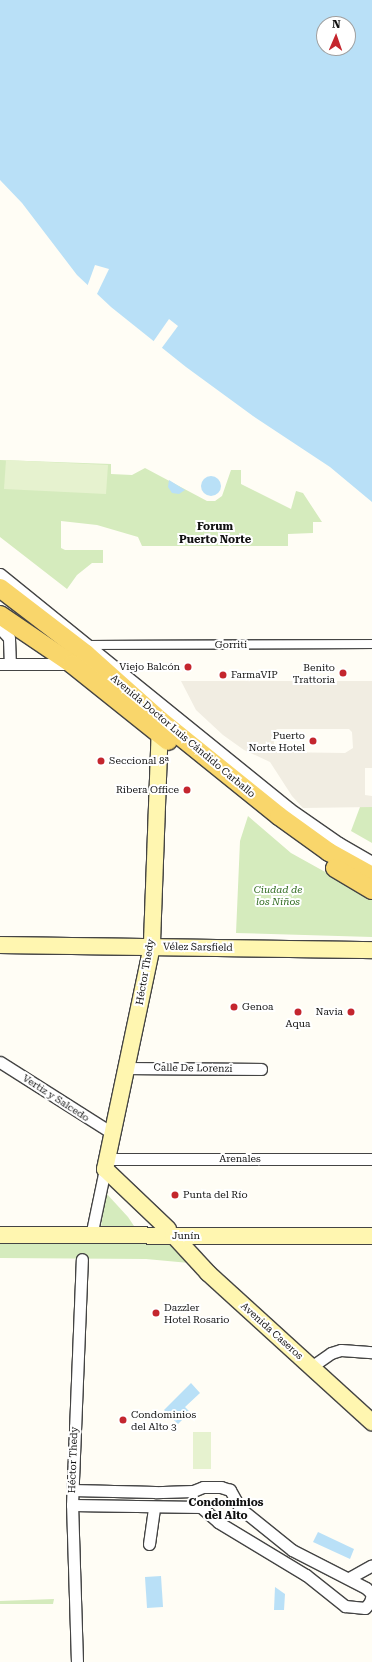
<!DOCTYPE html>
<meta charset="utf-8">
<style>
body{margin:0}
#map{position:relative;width:372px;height:1662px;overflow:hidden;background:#fffdf5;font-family:"Roboto Serif",serif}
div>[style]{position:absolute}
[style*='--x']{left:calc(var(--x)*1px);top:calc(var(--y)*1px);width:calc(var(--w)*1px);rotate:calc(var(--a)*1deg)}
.green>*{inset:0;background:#d5ebbd}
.pitch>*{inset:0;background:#e6f2cf}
.plaza>*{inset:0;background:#f1ede2}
.water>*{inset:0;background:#b9e0f7}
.round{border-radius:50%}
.pier>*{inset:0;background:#fffdf5}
.roads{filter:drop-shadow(1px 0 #444) drop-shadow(-1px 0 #444) drop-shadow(0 1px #444) drop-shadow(0 -1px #444)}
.pedestrian>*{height:8px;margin:-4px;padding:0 4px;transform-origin:4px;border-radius:4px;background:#fff}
.minor>*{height:11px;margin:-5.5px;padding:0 5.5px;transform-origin:5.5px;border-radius:5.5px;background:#fff}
.secondary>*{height:16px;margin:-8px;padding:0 8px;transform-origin:8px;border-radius:8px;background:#fff6b0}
.primary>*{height:18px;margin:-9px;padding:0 9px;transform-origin:9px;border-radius:9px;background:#f9d66b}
.dots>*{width:11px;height:11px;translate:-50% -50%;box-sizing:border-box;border:2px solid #fff;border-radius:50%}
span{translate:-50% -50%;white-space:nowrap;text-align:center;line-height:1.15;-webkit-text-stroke:4px #fff;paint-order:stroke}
.street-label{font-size:10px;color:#111}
.poi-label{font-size:10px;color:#111}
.right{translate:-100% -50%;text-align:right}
.left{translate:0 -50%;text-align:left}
.park-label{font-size:10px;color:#2f6b1f;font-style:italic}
.neighbourhood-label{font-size:11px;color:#111;font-weight:700}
.north{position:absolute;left:316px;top:16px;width:40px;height:40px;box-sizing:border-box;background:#fff;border:1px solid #a0a0a0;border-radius:50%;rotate:2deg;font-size:11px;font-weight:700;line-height:16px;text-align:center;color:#111}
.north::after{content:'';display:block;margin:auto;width:14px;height:18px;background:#c4262e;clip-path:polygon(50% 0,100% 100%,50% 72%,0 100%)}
</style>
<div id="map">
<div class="green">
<i style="clip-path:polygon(0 460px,111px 464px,111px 474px,132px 475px,145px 468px,207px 501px,215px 501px,222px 496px,231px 470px,241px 470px,241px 484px,291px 509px,296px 491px,303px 493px,322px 522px,313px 522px,313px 533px,288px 534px,288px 546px,142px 546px,138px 537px,97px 525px,61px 521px,61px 548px,65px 550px,103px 550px,103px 563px,92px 563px,77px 575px,67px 589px,0 537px)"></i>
<i style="clip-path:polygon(360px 807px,372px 807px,372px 843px,351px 831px)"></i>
<i style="clip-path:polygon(248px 816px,291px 853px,372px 898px,372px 937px,236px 933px,240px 841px)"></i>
<i style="clip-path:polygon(106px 1193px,128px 1217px,136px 1229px,101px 1227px)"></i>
<i style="clip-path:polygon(0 1235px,174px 1236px,200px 1264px,146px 1259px,0 1258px)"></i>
<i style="clip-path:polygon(54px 1599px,53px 1604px,0 1604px,0 1601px)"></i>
</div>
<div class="pitch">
<i style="clip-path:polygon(6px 460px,108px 465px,106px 494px,4px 489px)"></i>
<i style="clip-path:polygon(193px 1432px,211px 1432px,211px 1469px,193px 1469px)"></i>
</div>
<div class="plaza">
<i style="clip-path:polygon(evenodd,181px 681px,372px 681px,372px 768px,365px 768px,365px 795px,372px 796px,372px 807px,303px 808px,292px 796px,270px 762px,244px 750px,223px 735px,196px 710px,181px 681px,277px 729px,349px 729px,352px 732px,353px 748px,345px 753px,275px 752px,273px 733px,277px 729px)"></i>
</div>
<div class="water">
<i style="clip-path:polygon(evenodd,0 0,372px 0,372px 502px,330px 467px,253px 416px,186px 367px,111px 307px,77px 275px,22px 203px,0 180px,0 0,324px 24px,348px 24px,348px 48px,324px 48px,324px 24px)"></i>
<i class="round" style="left:201px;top:476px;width:20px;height:20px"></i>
<i style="clip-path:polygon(169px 480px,185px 490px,179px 494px,172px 493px,168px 487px)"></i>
<i style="clip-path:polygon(191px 1383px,200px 1393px,185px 1407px,190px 1412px,178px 1424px,164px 1410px)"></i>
<i style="clip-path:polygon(318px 1532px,354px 1549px,350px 1559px,313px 1542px)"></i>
<i style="clip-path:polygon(161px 1576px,163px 1607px,147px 1608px,145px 1577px)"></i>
<i style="clip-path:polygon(275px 1587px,285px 1594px,284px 1610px,274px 1610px)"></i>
</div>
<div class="pier">
<i style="clip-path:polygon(95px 265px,109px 269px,96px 296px,87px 287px)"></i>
<i style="clip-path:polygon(169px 319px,178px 326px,161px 349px,153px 342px)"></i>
</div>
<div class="roads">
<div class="pedestrian">
<i style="--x:89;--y:645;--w:283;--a:-0.2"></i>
</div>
<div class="minor">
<i style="--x:0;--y:574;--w:373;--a:39"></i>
<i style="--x:290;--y:809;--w:60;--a:34.8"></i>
<i style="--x:339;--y:843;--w:38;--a:30"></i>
<i style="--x:0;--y:628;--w:13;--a:48"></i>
<i style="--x:9;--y:638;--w:26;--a:88"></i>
<i style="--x:0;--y:664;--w:71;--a:0"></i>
<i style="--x:0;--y:1062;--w:133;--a:32.4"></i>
<i style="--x:126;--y:1068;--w:135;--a:0.4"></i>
<i style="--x:107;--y:1159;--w:265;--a:0"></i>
<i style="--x:91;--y:1236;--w:68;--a:-78.2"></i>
<i style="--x:311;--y:1367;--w:24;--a:-35"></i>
<i style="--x:331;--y:1353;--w:10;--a:-17"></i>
<i style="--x:341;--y:1350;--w:31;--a:4"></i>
<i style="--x:72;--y:1505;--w:129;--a:0.9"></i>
<i style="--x:201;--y:1507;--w:23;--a:41"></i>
<i style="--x:218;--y:1522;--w:103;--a:31.1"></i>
<i style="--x:306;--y:1575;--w:50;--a:38.5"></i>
<i style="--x:345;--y:1606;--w:20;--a:6"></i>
<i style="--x:365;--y:1608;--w:8;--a:-50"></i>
<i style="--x:370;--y:1602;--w:8;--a:-76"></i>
<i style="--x:372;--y:1594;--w:8;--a:-135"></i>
<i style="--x:366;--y:1588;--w:83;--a:-152.8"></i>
<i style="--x:292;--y:1550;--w:67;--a:-141.1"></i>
<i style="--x:240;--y:1508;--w:21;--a:-119"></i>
<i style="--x:230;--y:1490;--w:9;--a:-162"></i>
<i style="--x:221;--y:1487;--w:18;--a:180"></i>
<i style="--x:203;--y:1487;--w:11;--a:158"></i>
<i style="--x:193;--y:1491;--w:38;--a:178"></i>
<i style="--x:155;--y:1492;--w:83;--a:-178.6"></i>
<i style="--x:149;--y:1544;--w:37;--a:-82"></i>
<i style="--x:349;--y:1578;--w:26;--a:-29"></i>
<i style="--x:77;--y:1662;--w:157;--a:-91.8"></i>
<i style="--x:72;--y:1505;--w:246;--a:-87.7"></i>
</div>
<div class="secondary">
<i style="--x:160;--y:724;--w:222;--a:92.1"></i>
<i style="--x:152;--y:946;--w:228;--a:101.9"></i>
<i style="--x:105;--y:1169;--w:87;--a:43.6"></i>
<i style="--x:0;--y:945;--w:372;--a:0.8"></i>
<i style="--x:0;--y:1235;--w:372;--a:0.2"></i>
<i style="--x:174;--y:1236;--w:50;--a:47.4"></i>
<i style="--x:208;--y:1273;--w:222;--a:42.3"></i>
</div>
<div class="primary">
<i style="--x:0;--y:588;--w:108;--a:37.5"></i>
<i style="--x:86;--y:654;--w:99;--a:41.7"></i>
<i style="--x:160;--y:720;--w:153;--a:38.9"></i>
<i style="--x:279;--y:816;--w:62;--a:35.8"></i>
<i style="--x:329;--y:852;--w:49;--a:29.2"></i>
<i style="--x:0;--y:615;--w:87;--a:34.2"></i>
<i style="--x:72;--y:664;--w:123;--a:38.7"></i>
<i style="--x:335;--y:868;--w:43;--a:30.7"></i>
</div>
</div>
<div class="dots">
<i style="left:188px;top:667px;background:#c4262e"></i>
<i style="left:343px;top:673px;background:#c4262e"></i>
<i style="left:223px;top:675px;background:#c4262e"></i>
<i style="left:313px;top:741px;background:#c4262e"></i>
<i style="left:101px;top:761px;background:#c4262e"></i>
<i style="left:187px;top:790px;background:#c4262e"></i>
<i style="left:234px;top:1007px;background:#c4262e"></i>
<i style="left:298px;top:1012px;background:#c4262e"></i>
<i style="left:351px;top:1012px;background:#c4262e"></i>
<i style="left:175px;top:1195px;background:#c4262e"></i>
<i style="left:156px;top:1313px;background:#c4262e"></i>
<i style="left:123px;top:1420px;background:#c4262e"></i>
</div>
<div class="street-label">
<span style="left:231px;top:645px">Gorriti</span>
<span style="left:183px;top:736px;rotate:40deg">Avenida Doctor Luis Cándido Carballo</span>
<span style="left:198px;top:947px;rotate:1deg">Vélez Sarsfield</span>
<span style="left:145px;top:972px;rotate:-80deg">Héctor Thedy</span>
<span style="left:193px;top:1068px;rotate:1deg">Calle De Lorenzi</span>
<span style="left:56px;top:1098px;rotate:33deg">Vertiz y Salcedo</span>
<span style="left:240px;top:1159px">Arenales</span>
<span style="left:186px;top:1236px">Junín</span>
<span style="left:272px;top:1331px;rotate:42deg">Avenida Caseros</span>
<span style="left:73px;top:1460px;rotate:-88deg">Héctor Thedy</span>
</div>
<div class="poi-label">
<span class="right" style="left:180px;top:667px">Viejo Balcón</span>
<span class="right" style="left:335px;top:673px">Benito<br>Trattoria</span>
<span class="left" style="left:231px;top:675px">FarmaVIP</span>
<span class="right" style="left:305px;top:741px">Puerto<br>Norte Hotel</span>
<span class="left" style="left:109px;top:761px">Seccional 8ª</span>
<span class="right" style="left:179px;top:790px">Ribera Office</span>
<span class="left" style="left:242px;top:1007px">Genoa</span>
<span class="right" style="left:343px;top:1012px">Navia</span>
<span style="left:298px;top:1024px">Aqua</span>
<span class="left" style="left:183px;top:1195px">Punta del Río</span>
<span class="left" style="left:164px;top:1313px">Dazzler<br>Hotel Rosario</span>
<span class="left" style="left:131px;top:1420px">Condominios<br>del Alto 3</span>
</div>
<div class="park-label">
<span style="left:278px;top:895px">Ciudad de<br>los Niños</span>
</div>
<div class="neighbourhood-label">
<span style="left:215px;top:534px">Forum<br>Puerto Norte</span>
<span style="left:226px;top:1510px">Condominios<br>del Alto</span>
</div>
<div class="north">N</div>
</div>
